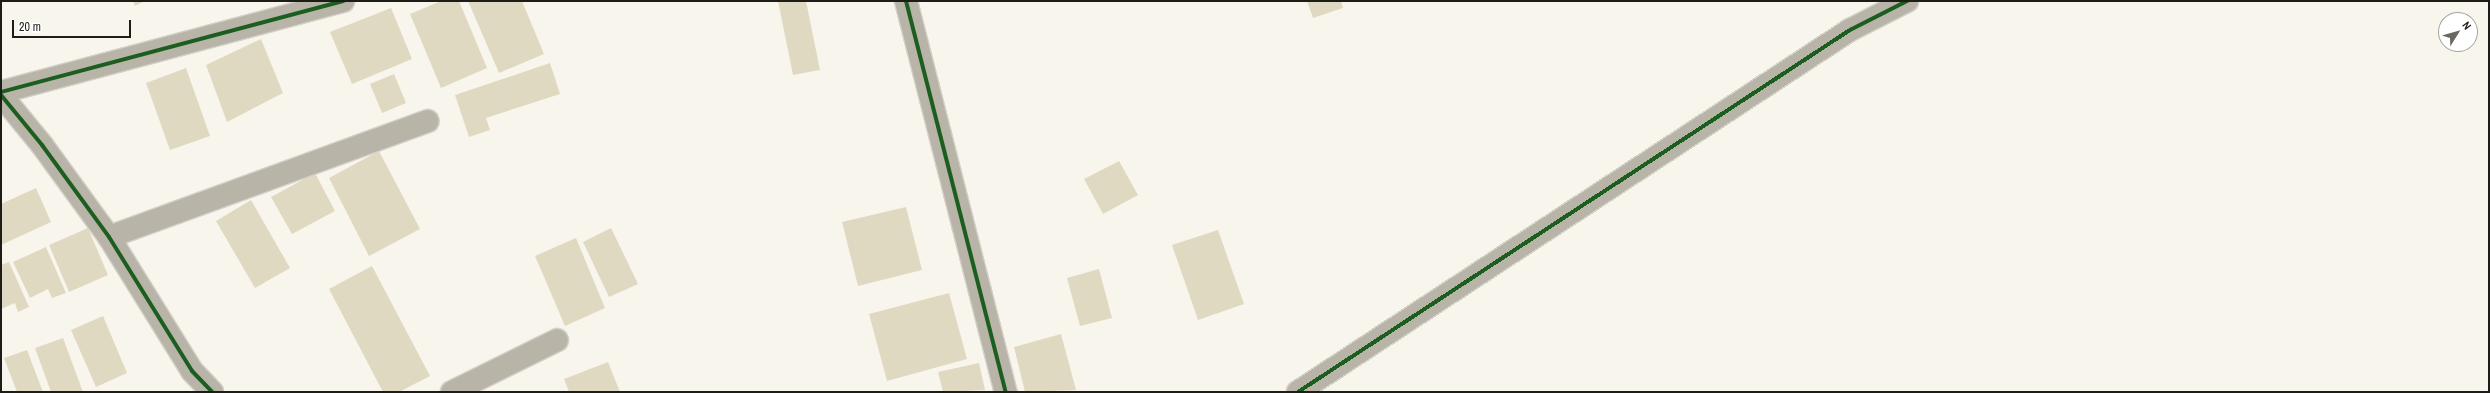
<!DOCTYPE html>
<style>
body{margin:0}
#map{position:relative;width:2490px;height:393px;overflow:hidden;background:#f8f5ed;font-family:"Archivo Narrow",sans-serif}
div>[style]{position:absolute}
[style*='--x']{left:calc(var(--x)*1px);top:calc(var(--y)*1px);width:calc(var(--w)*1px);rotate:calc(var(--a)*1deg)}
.building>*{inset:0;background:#e0d9c2}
.roads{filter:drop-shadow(1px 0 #d4d1cb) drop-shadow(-1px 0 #d4d1cb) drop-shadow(0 1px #d4d1cb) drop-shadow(0 -1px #d4d1cb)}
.minor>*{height:22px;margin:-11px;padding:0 11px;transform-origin:11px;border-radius:11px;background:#b9b4a8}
.cycleway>*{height:4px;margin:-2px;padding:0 2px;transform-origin:2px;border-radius:2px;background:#1b5e20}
span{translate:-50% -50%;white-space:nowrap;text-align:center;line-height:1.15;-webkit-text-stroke:3px #fff;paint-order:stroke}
.frame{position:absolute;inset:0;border:2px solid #1e1c16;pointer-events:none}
.north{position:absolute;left:2438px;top:12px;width:40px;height:40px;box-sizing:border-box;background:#fff;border:1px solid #a5a4a2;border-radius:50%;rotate:53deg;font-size:11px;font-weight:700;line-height:16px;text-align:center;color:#1e1c16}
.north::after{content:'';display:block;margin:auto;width:14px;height:18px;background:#6a6861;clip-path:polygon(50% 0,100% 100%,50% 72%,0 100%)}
.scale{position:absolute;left:12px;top:20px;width:119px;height:18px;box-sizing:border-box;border:2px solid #1e1c16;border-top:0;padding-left:5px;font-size:12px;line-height:14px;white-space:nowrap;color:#1e1c16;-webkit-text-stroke:3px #fff;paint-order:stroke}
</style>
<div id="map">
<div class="building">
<i style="clip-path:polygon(133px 1px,145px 1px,135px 6px)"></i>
<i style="clip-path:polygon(441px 1px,459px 1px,487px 68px,441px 88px,410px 14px)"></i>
<i style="clip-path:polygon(468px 1px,522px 1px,544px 54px,499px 73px)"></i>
<i style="clip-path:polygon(778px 1px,806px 1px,820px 70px,793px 75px)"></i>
<i style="clip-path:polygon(1307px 1px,1341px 1px,1343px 8px,1313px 18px)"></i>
<i style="clip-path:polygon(391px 8px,412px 59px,352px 84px,330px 32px)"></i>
<i style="clip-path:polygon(261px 39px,283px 93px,227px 122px,206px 65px)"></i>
<i style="clip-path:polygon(550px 63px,560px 94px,486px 118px,490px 130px,469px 137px,455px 95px)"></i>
<i style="clip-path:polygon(186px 68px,210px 136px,170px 150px,146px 83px)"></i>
<i style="clip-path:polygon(394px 74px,406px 103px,382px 113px,370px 84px)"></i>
<i style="clip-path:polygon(379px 151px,420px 229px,369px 256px,329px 178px)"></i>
<i style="clip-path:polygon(1119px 161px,1138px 195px,1103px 214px,1084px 179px)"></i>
<i style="clip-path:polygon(315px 173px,335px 211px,292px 234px,271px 197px)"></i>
<i style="clip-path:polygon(36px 188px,51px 222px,1px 245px,1px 204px)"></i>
<i style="clip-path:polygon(251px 200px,290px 268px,255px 288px,216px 221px)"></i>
<i style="clip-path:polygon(906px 207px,922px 270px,858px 286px,842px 222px)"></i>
<i style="clip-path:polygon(88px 228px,108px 275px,69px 292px,49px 245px)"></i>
<i style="clip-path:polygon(611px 228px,638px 284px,609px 297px,583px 242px)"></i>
<i style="clip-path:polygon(1218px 230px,1244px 304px,1198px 320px,1172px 245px)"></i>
<i style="clip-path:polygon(576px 238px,605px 308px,565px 326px,535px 256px)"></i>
<i style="clip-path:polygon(46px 247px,66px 293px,52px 298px,48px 289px,30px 298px,13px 262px)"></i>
<i style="clip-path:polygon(9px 262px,29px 307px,18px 312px,15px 303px,1px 309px,1px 265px)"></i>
<i style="clip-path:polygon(372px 266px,430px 376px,399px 392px,383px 392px,329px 289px)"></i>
<i style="clip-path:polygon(1099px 269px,1112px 318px,1080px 326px,1067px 278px)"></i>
<i style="clip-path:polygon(949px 293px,967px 359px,887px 381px,869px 314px)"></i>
<i style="clip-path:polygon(103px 316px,127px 373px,96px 387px,71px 330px)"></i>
<i style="clip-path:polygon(1061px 334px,1076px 390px,1025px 392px,1014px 347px)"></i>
<i style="clip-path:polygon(63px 338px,83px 392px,51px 392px,35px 348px)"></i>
<i style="clip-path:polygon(27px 350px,43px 392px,17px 392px,4px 358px)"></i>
<i style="clip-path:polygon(608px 362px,620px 392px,569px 392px,564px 379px)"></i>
<i style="clip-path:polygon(979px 363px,985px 390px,943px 392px,938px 372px)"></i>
</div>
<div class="roads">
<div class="minor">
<i style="--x:906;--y:1;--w:404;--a:75.7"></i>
<i style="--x:1;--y:92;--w:354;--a:-14.9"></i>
<i style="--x:1;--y:95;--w:65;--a:50.6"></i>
<i style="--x:42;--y:145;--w:114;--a:53.9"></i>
<i style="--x:109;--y:237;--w:158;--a:58.2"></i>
<i style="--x:192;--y:371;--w:29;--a:46"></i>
<i style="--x:109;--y:237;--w:339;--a:-20"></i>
<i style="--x:452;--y:392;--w:117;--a:-26.3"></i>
<i style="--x:1298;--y:392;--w:660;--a:-33.26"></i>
<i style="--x:1850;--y:30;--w:64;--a:-27"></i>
</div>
</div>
<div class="cycleway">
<i style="--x:906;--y:1;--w:404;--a:75.7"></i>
<i style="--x:1;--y:92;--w:354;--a:-14.9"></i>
<i style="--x:1;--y:95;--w:65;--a:50.6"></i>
<i style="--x:42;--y:145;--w:114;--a:53.9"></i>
<i style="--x:109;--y:237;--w:158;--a:58.2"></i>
<i style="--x:192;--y:371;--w:29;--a:46"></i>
<i style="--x:1298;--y:392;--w:660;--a:-33.26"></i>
<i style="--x:1850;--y:30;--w:64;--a:-27"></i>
</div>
<div class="frame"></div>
<div class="north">N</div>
<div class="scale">20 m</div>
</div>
